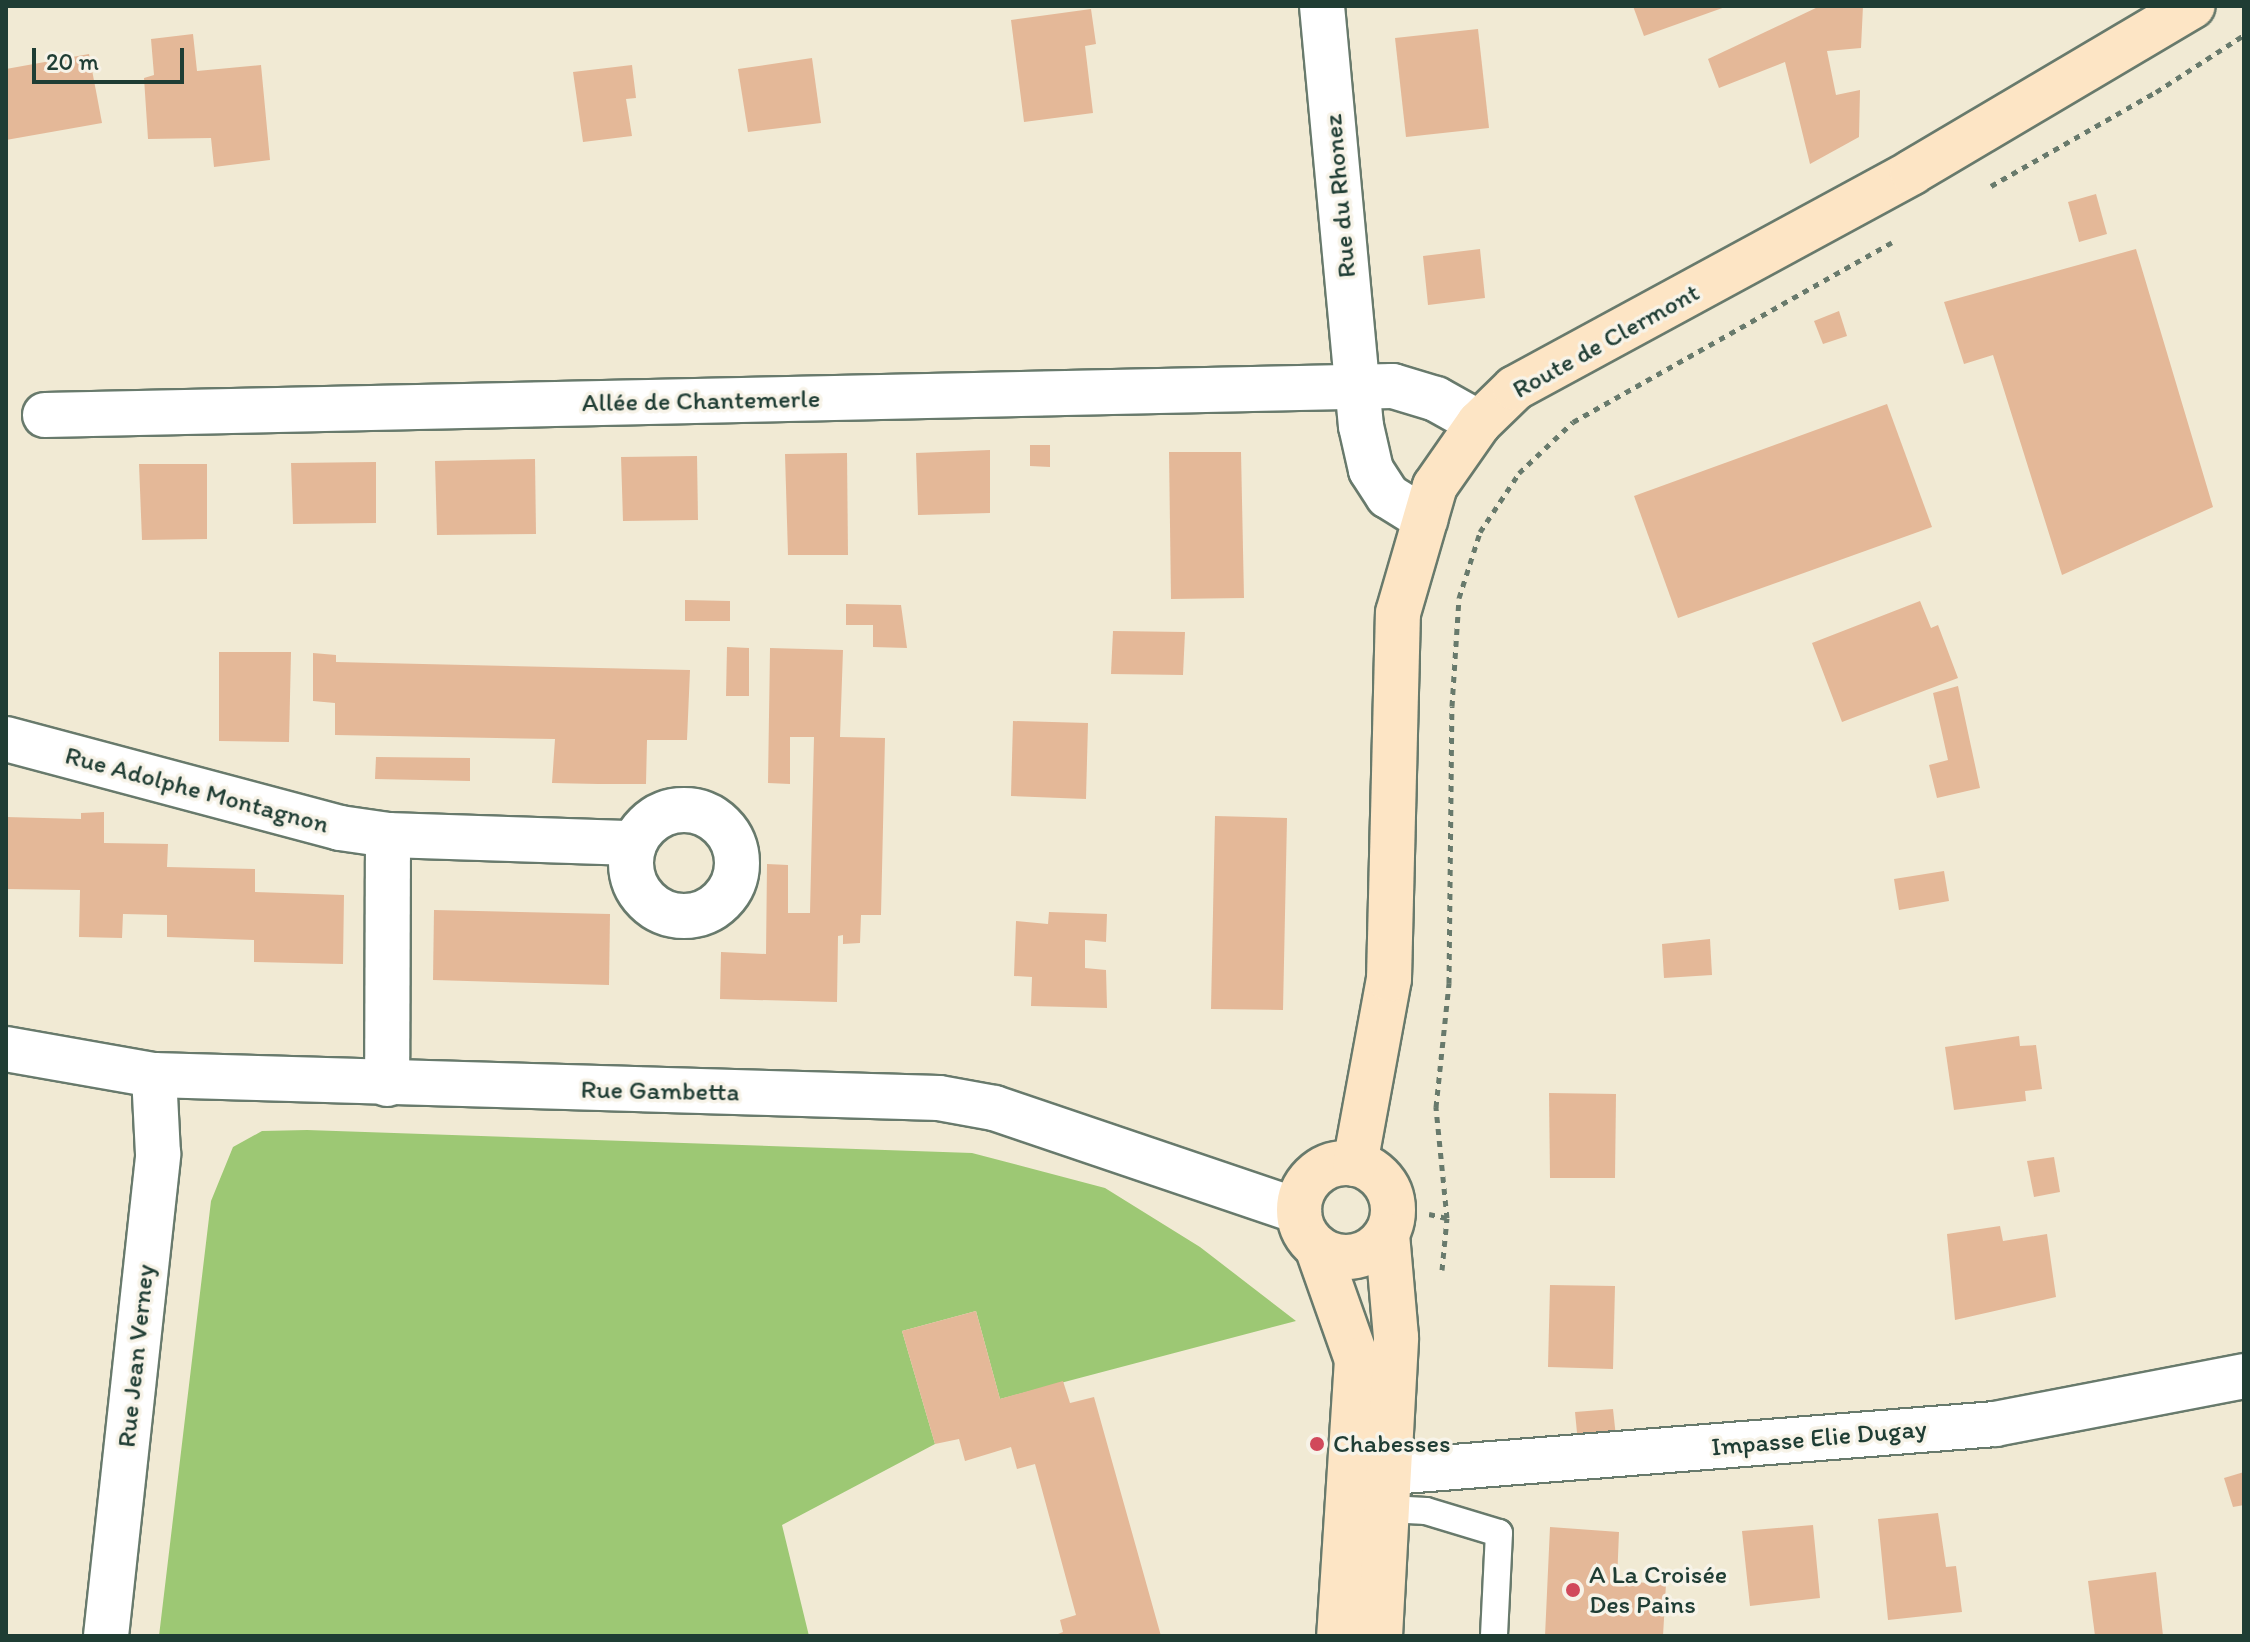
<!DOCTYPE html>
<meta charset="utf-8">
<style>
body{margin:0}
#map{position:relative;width:2250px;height:1642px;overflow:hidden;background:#f1ead4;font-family:Itim,sans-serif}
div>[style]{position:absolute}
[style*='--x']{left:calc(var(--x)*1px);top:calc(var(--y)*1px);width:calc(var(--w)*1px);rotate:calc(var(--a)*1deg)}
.green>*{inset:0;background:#9dc874}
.building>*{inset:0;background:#e4b898}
.path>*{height:5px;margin-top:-2.5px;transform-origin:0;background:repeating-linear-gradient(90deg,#687a6c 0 6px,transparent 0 12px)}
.roads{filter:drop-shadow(2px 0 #687a6c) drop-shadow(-2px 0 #687a6c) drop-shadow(0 2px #687a6c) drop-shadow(0 -2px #687a6c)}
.service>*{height:26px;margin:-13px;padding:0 13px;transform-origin:13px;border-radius:13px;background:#fff}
.minor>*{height:44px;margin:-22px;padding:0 22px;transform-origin:22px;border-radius:22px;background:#fff}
.minor>.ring{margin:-22px;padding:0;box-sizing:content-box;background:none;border:44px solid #fff;border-radius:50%}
.secondary>*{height:44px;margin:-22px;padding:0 22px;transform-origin:22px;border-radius:22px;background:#fde5c5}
.secondary>.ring{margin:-22px;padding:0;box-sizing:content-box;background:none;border:44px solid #fde5c5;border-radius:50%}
.dots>*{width:22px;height:22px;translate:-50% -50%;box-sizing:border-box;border:4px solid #f7f3e8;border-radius:50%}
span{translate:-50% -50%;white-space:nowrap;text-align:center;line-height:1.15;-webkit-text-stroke:7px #f7f3e8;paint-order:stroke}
.street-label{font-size:26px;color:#1f3d34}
.poi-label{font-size:26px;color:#1f3d34}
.left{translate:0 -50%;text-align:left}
.frame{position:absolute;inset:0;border:8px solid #1f3d34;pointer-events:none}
.scale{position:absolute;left:32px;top:48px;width:152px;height:36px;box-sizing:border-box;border:4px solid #1f3d34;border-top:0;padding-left:10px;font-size:24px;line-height:28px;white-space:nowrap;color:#1f3d34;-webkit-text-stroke:6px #f7f3e8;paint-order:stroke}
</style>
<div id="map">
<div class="green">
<i style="clip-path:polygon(307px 1130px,972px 1153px,1105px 1188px,1200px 1247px,1296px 1321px,1000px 1399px,976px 1311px,902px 1331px,935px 1444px,782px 1525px,809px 1636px,159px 1636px,211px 1201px,233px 1147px,262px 1131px)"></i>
</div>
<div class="building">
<i style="clip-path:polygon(1633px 6px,1728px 6px,1644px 36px)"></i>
<i style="clip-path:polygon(1820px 6px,1863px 6px,1861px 48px,1827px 51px,1836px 95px,1860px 90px,1859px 137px,1810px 164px,1785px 62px,1719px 88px,1708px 59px)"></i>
<i style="clip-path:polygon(1091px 9px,1096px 44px,1085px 46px,1093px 113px,1024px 122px,1011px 20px)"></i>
<i style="clip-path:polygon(1478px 29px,1489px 128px,1406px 137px,1395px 38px)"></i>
<i style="clip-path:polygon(193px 34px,197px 71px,261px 65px,270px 160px,214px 167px,211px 138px,148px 139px,144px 78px,154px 75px,151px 39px)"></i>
<i style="clip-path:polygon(89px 54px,102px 123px,6px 140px,6px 69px)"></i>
<i style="clip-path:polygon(812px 58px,821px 123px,748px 132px,738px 69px)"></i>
<i style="clip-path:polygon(632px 65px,636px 98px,626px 99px,632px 136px,583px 142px,573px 72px)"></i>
<i style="clip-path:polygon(2096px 194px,2107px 234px,2079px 242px,2068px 202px)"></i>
<i style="clip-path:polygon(1480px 249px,1485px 298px,1428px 305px,1423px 256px)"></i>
<i style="clip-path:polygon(2136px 249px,2213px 507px,2062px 575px,1993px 355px,1964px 364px,1944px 302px)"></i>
<i style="clip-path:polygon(1839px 311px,1847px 336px,1823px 344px,1814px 321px)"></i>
<i style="clip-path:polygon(1887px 404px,1932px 527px,1678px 618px,1634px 496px)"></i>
<i style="clip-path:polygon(1030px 445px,1050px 445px,1050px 467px,1030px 466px)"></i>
<i style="clip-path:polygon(990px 450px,990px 513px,918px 515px,916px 453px)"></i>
<i style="clip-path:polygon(1169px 452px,1241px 452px,1244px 598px,1171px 599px)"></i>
<i style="clip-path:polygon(847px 453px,848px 555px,788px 555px,785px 454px)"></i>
<i style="clip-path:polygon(697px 456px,698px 520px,623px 521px,621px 457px)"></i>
<i style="clip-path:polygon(535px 459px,536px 534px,437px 535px,435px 461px)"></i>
<i style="clip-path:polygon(376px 462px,376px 523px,293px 524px,291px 463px)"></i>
<i style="clip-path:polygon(139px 464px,207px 464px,207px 539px,142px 540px)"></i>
<i style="clip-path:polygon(685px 600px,730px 601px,730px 621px,685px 621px)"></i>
<i style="clip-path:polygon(1920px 601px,1931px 628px,1938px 625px,1958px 678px,1842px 722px,1812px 643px)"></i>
<i style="clip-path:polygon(846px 604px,901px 605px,907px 648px,873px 647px,873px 625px,846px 625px)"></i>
<i style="clip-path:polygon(1113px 631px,1185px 632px,1183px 675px,1111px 674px)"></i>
<i style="clip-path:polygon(727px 647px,749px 648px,749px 696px,726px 696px)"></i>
<i style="clip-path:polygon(770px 648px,843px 650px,840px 737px,885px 738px,881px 915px,861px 915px,860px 943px,843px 944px,843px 935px,838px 936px,837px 1002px,720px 999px,721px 952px,766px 954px,767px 864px,788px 865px,788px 913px,810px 913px,814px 737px,790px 737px,790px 784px,768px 783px)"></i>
<i style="clip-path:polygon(219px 652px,291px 652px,289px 742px,219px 741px)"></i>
<i style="clip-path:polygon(313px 653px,336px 655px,336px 662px,690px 670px,687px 740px,647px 740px,646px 784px,598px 784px,552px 783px,555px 739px,335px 735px,335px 703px,313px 701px)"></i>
<i style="clip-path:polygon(1958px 686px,1980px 788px,1937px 798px,1929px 765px,1948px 760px,1933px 693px)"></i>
<i style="clip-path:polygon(1013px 721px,1088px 723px,1086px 799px,1011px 796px)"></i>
<i style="clip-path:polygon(376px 757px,470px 758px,470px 781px,375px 779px)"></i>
<i style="clip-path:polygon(104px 812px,104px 843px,168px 844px,167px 867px,255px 869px,255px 892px,344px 895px,343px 964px,254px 962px,254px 940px,167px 937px,167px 915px,123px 914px,122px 938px,79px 937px,80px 890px,6px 889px,6px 817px,81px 819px,81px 813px)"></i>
<i style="clip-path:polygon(1215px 816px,1287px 818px,1283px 1010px,1211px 1009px)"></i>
<i style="clip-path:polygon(1944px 871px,1949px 901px,1899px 910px,1894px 879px)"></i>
<i style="clip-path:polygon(434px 910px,610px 914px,609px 985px,433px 980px)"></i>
<i style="clip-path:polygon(1049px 912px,1107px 914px,1106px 942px,1085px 940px,1085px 968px,1106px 970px,1107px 1008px,1031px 1006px,1032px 977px,1014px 976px,1016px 921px,1048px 924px)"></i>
<i style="clip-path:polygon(1710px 939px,1712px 975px,1664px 978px,1662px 944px)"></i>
<i style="clip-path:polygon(2019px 1036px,2020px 1046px,2036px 1045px,2042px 1089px,2025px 1091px,2026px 1101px,1954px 1110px,1945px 1047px)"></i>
<i style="clip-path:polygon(1549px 1093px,1616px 1094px,1615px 1178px,1550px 1178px)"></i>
<i style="clip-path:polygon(2054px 1157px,2060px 1192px,2034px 1197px,2027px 1161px)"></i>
<i style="clip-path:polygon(2000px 1226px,2003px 1241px,2047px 1234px,2056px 1297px,1955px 1320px,1947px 1234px)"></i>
<i style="clip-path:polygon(1550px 1285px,1615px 1286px,1613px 1369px,1548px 1367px)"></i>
<i style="clip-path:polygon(976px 1311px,1000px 1399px,1063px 1381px,1070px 1403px,1094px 1397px,1161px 1636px,1053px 1636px,1063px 1632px,1060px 1620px,1076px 1615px,1035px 1464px,1017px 1469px,1011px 1447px,965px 1461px,959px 1439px,935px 1444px,902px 1331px)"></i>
<i style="clip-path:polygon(1613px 1409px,1616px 1437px,1578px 1443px,1575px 1412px)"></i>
<i style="clip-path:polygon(2244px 1472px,2244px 1505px,2233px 1507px,2224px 1478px)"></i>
<i style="clip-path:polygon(1938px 1513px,1946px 1567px,1956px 1566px,1962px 1612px,1888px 1620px,1878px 1519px)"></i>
<i style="clip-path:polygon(1813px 1525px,1820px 1598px,1750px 1606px,1742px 1531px)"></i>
<i style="clip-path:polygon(1550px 1527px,1619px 1532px,1617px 1581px,1666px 1584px,1663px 1636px,1545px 1636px)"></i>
<i style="clip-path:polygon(2156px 1572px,2163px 1636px,2095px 1636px,2088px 1581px)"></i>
</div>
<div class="path">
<i style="--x:1991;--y:186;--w:190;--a:-29.7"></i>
<i style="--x:2156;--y:92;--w:105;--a:-32.9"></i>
<i style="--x:1429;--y:1214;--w:18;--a:13"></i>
<i style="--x:1442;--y:1270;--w:52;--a:-84.5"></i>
<i style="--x:1447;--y:1218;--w:112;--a:-95.7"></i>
<i style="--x:1436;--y:1107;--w:125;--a:-84"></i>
<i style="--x:1449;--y:983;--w:277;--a:-89.4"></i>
<i style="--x:1452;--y:706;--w:108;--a:-86.3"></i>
<i style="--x:1459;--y:598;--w:69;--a:-72.3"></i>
<i style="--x:1480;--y:532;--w:71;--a:-56.5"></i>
<i style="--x:1519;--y:473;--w:74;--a:-43.4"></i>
<i style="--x:1573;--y:422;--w:366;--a:-29.4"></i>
</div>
<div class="roads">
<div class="service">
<i style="--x:1389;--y:1509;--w:37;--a:3"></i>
<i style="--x:1426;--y:1511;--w:76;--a:16.8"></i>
<i style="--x:1499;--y:1533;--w:103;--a:92.8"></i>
</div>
<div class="minor">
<i style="--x:1322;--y:6;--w:422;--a:84.7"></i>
<i style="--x:1361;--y:426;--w:45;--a:77.2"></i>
<i style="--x:1371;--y:470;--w:31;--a:57"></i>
<i style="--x:1388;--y:496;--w:44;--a:31.9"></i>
<i style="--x:45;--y:415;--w:1348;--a:-1.23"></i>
<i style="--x:1393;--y:386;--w:45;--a:16.8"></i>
<i style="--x:1436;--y:399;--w:49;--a:29.2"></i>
<i style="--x:6;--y:739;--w:346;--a:14.9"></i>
<i style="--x:340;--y:828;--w:49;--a:8.3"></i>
<i style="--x:388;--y:835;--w:249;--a:90.2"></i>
<i class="ring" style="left:631px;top:810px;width:62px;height:62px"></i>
<i style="--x:388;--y:835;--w:246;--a:1.9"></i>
<i style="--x:6;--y:1049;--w:150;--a:10"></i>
<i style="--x:154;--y:1075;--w:785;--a:1.68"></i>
<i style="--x:939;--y:1098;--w:56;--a:10.3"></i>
<i style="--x:994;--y:1108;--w:322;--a:18.7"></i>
<i style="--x:1391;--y:1472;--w:606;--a:-4.54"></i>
<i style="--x:1995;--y:1424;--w:254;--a:-10.9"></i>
<i style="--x:106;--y:1636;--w:485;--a:-83.8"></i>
<i style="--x:158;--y:1154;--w:79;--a:-92.9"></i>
</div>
<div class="secondary">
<i class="ring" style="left:1299px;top:1163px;width:50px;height:50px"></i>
<i style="--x:1355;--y:1164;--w:188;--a:-79.6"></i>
<i style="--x:1389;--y:979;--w:366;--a:-88.6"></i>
<i style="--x:1398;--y:613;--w:132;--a:-73.8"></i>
<i style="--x:1435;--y:486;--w:77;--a:-55.1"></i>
<i style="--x:1479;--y:423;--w:50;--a:-44.2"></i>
<i style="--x:1515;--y:388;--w:452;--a:-28.5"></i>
<i style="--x:1912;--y:172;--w:326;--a:-30.6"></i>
<i style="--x:1317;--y:1247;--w:120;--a:70.5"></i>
<i style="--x:1357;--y:1360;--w:277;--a:93.7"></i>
<i style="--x:1380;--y:1636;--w:299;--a:-86.9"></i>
<i style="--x:1396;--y:1337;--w:102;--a:-95"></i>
</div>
</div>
<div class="dots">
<i style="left:1317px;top:1444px;background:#d1495b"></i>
<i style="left:1573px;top:1590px;background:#d1495b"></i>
</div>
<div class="street-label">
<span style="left:1340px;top:196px;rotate:-95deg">Rue du Rhonez</span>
<span style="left:1606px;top:341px;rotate:-29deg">Route de Clermont</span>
<span style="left:701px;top:401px;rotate:-1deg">Allée de Chantemerle</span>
<span style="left:197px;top:790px;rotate:15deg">Rue Adolphe Montagnon</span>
<span style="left:660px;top:1091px;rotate:1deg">Rue Gambetta</span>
<span style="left:136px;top:1356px;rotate:-84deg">Rue Jean Verney</span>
<span style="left:1819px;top:1438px;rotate:-5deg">Impasse Elie Dugay</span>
</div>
<div class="poi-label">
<span class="left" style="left:1333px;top:1444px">Chabesses</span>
<span class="left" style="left:1589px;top:1590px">A La Croisée<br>Des Pains</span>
</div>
<div class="frame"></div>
<div class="scale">20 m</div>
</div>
